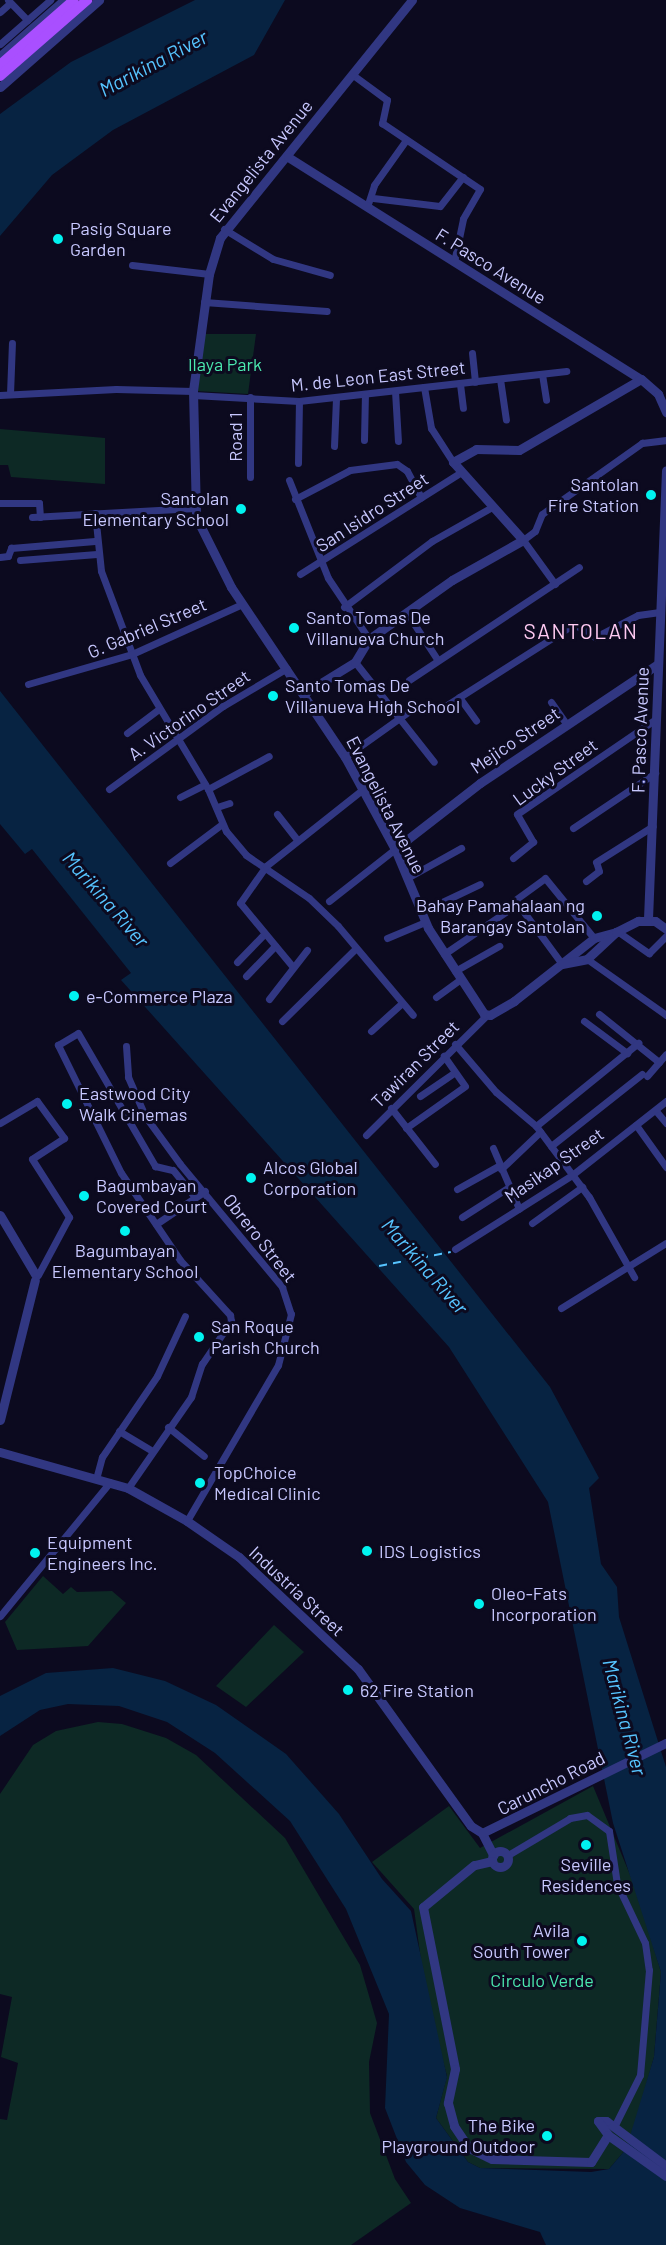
<!DOCTYPE html>
<style>
body{margin:0}
#map{position:relative;width:666px;height:2245px;overflow:hidden;background:#0c0a1f;font-family:Barlow,sans-serif}
div>[style]{position:absolute}
[style*='--x']{left:calc(var(--x)*1px);top:calc(var(--y)*1px);width:calc(var(--w)*1px);rotate:calc(var(--a)*1deg)}
.green>*{inset:0;background:#0d2925}
.water>*{inset:0;background:#072342}
.ferry>*{height:1.5px;margin-top:-0.75px;transform-origin:0;background:repeating-linear-gradient(90deg,#56c4ff 0 8px,transparent 0 14px)}
.minor>*{height:7px;margin:-3.5px;padding:0 3.5px;transform-origin:3.5px;border-radius:3.5px;background:#313782}
.tertiary>*{height:9px;margin:-4.5px;padding:0 4.5px;transform-origin:4.5px;border-radius:4.5px;background:#313782}
.tertiary>.ring{margin:-4.5px;padding:0;box-sizing:content-box;background:none;border:9px solid #313782;border-radius:50%}
.primary>*{height:10px;margin:-5px;padding:0 5px;transform-origin:5px;border-radius:5px;background:#a94fff}
.dots>*{width:16px;height:16px;translate:-50% -50%;box-sizing:border-box;border:3px solid #0c0a1f;border-radius:50%}
span{translate:-50% -50%;white-space:nowrap;text-align:center;line-height:1.15;-webkit-text-stroke:6px #0c0a1f;paint-order:stroke}
.street-label{font-size:18px;color:#c8c8ff}
.poi-label{font-size:18px;color:#c8c8ff}
.left{translate:0 -50%;text-align:left}
.right{translate:-100% -50%;text-align:right}
.park-label{font-size:18px;color:#4be8af}
.water-label{font-size:20px;color:#56c4ff;font-style:italic}
.quarter-label{font-size:21px;color:#ffcaf2;letter-spacing:1.5px}
</style>
<div id="map">
<div class="green">
<i style="clip-path:polygon(202px 334px,256px 334px,248px 394px,196px 391px)"></i>
<i style="clip-path:polygon(0 429px,105px 438px,105px 484px,11px 477px,8px 465px,0 465px)"></i>
<i style="clip-path:polygon(43px 1576px,63px 1594px,71px 1587px,77px 1592px,112px 1591px,126px 1603px,88px 1646px,17px 1650px,5px 1622px)"></i>
<i style="clip-path:polygon(274px 1625px,304px 1652px,246px 1707px,216px 1686px)"></i>
<i style="clip-path:polygon(98px 1722px,122px 1724px,166px 1738px,196px 1755px,285px 1838px,360px 1965px,377px 2023px,369px 2062px,370px 2113px,395px 2179px,411px 2203px,351px 2245px,0 2245px,0 2119px,7px 2120px,18px 2063px,1px 2057px,12px 1997px,0 1994px,0 1794px,33px 1745px,56px 1731px)"></i>
<i style="clip-path:polygon(593px 1786px,636px 1889px,661px 1972px,654px 2057px,637px 2117px,626px 2149px,609px 2169px,480px 2168px,468px 2162px,436px 2118px,447px 2076px,426px 1997px,414px 1909px,372px 1862px,449px 1806px,480px 1848px)"></i>
</div>
<div class="water">
<i style="clip-path:polygon(195px 0,285px 0,254px 55px,113px 130px,52px 175px,0 236px,0 114px,71px 62px)"></i>
<i style="clip-path:polygon(0 691px,550px 1387px,599px 1478px,589px 1488px,601px 1564px,617px 1587px,619px 1617px,666px 1767px,666px 2245px,546px 2245px,540px 2232px,460px 2208px,425px 2185px,406px 2162px,385px 2108px,389px 2014px,346px 1909px,290px 1821px,215px 1753px,167px 1722px,119px 1706px,68px 1704px,40px 1710px,0 1736px,0 1696px,46px 1673px,113px 1668px,165px 1681px,216px 1705px,286px 1754px,339px 1814px,382px 1879px,411px 1911px,447px 2077px,436px 2118px,468px 2162px,480px 2168px,591px 2172px,609px 2169px,626px 2149px,654px 2057px,661px 1972px,613px 1823px,548px 1502px,449px 1347px,121px 980px,131px 973px,32px 849px,25px 854px,0 824px)"></i>
</div>
<div class="ferry">
<i style="--x:379;--y:1266;--w:73;--a:-11"></i>
</div>
<div class="minor">
<i style="--x:8;--y:0;--w:28;--a:46"></i>
<i style="--x:0;--y:12;--w:13;--a:-42"></i>
<i style="--x:0;--y:44;--w:67;--a:-41.3"></i>
<i style="--x:353;--y:75;--w:42;--a:36.3"></i>
<i style="--x:387;--y:100;--w:24;--a:102"></i>
<i style="--x:382;--y:123;--w:118;--a:34"></i>
<i style="--x:480;--y:189;--w:34;--a:120"></i>
<i style="--x:463;--y:219;--w:44;--a:101.8"></i>
<i style="--x:373;--y:198;--w:67;--a:6.8"></i>
<i style="--x:440;--y:206;--w:37;--a:-52"></i>
<i style="--x:367;--y:207;--w:23;--a:-72"></i>
<i style="--x:374;--y:185;--w:55;--a:-54.6"></i>
<i style="--x:224;--y:229;--w:57;--a:31.5"></i>
<i style="--x:273;--y:259;--w:59;--a:15.7"></i>
<i style="--x:132;--y:265;--w:78;--a:6.7"></i>
<i style="--x:204;--y:302;--w:123;--a:4.2"></i>
<i style="--x:472;--y:353;--w:29;--a:84"></i>
<i style="--x:542;--y:374;--w:26;--a:81"></i>
<i style="--x:500;--y:379;--w:41;--a:81.7"></i>
<i style="--x:460;--y:384;--w:24;--a:83"></i>
<i style="--x:424;--y:387;--w:42;--a:80.3"></i>
<i style="--x:431;--y:428;--w:40;--a:57.1"></i>
<i style="--x:395;--y:391;--w:50;--a:86.6"></i>
<i style="--x:10;--y:394;--w:51;--a:-87.8"></i>
<i style="--x:0;--y:395;--w:116;--a:-3"></i>
<i style="--x:116;--y:389;--w:77;--a:1.5"></i>
<i style="--x:193;--y:395;--w:106;--a:3.2"></i>
<i style="--x:299;--y:401;--w:269;--a:-6.4"></i>
<i style="--x:250;--y:397;--w:80;--a:90"></i>
<i style="--x:364;--y:440;--w:46;--a:-88.8"></i>
<i style="--x:334;--y:446;--w:47;--a:-87.6"></i>
<i style="--x:298;--y:463;--w:62;--a:-89.1"></i>
<i style="--x:289;--y:480;--w:105;--a:68.3"></i>
<i style="--x:328;--y:578;--w:73;--a:56.1"></i>
<i style="--x:295;--y:499;--w:62;--a:-27.8"></i>
<i style="--x:350;--y:470;--w:47;--a:-7.3"></i>
<i style="--x:397;--y:464;--w:12;--a:35"></i>
<i style="--x:407;--y:471;--w:30;--a:62"></i>
<i style="--x:0;--y:503;--w:39;--a:0"></i>
<i style="--x:39;--y:503;--w:14;--a:86"></i>
<i style="--x:95;--y:513;--w:58;--a:84.1"></i>
<i style="--x:101;--y:571;--w:111;--a:69.4"></i>
<i style="--x:140;--y:675;--w:133;--a:59.2"></i>
<i style="--x:208;--y:789;--w:46;--a:66.8"></i>
<i style="--x:226;--y:831;--w:31;--a:50"></i>
<i style="--x:246;--y:855;--w:76;--a:34.3"></i>
<i style="--x:309;--y:898;--w:40;--a:44"></i>
<i style="--x:338;--y:926;--w:116;--a:49.9"></i>
<i style="--x:32;--y:517;--w:163;--a:-3.2"></i>
<i style="--x:0;--y:557;--w:8;--a:-7"></i>
<i style="--x:8;--y:556;--w:9;--a:-69"></i>
<i style="--x:11;--y:548;--w:84;--a:-4.8"></i>
<i style="--x:20;--y:560;--w:77;--a:-4.5"></i>
<i style="--x:300;--y:574;--w:189;--a:-32.3"></i>
<i style="--x:555;--y:584;--w:54;--a:-126"></i>
<i style="--x:523;--y:540;--w:15;--a:-37"></i>
<i style="--x:535;--y:531;--w:18;--a:-68"></i>
<i style="--x:542;--y:514;--w:123;--a:-35.4"></i>
<i style="--x:642;--y:443;--w:24;--a:-7"></i>
<i style="--x:344;--y:607;--w:110;--a:-36.9"></i>
<i style="--x:432;--y:541;--w:69;--a:-29.5"></i>
<i style="--x:407;--y:613;--w:55;--a:56.9"></i>
<i style="--x:355;--y:662;--w:127;--a:51.7"></i>
<i style="--x:409;--y:680;--w:204;--a:-33.6"></i>
<i style="--x:28;--y:684;--w:108;--a:-16.1"></i>
<i style="--x:132;--y:654;--w:121;--a:-24.4"></i>
<i style="--x:459;--y:697;--w:29;--a:54"></i>
<i style="--x:551;--y:702;--w:28;--a:55"></i>
<i style="--x:447;--y:705;--w:151;--a:-32.5"></i>
<i style="--x:574;--y:624;--w:25;--a:32"></i>
<i style="--x:595;--y:637;--w:48;--a:-27.1"></i>
<i style="--x:638;--y:615;--w:22;--a:-8"></i>
<i style="--x:127;--y:733;--w:39;--a:-37"></i>
<i style="--x:345;--y:757;--w:81;--a:-35.5"></i>
<i style="--x:109;--y:789;--w:141;--a:-36.1"></i>
<i style="--x:223;--y:706;--w:74;--a:-30.7"></i>
<i style="--x:208;--y:789;--w:69;--a:-28.4"></i>
<i style="--x:180;--y:797;--w:28;--a:-27"></i>
<i style="--x:217;--y:807;--w:13;--a:-18"></i>
<i style="--x:277;--y:814;--w:33;--a:52"></i>
<i style="--x:573;--y:828;--w:99;--a:-33.9"></i>
<i style="--x:513;--y:858;--w:26;--a:-39"></i>
<i style="--x:533;--y:842;--w:32;--a:-120"></i>
<i style="--x:517;--y:814;--w:168;--a:-34.4"></i>
<i style="--x:170;--y:863;--w:65;--a:-36.9"></i>
<i style="--x:407;--y:878;--w:62;--a:-29.1"></i>
<i style="--x:586;--y:881;--w:16;--a:-38"></i>
<i style="--x:599;--y:871;--w:9;--a:-108"></i>
<i style="--x:596;--y:862;--w:67;--a:-32.3"></i>
<i style="--x:329;--y:901;--w:84;--a:-38.2"></i>
<i style="--x:421;--y:912;--w:65;--a:-25.4"></i>
<i style="--x:617;--y:931;--w:39;--a:35"></i>
<i style="--x:649;--y:953;--w:24;--a:-45"></i>
<i style="--x:387;--y:938;--w:41;--a:-22.8"></i>
<i style="--x:444;--y:954;--w:88;--a:-34.4"></i>
<i style="--x:587;--y:959;--w:97;--a:35.3"></i>
<i style="--x:237;--y:962;--w:39;--a:-46"></i>
<i style="--x:562;--y:964;--w:79;--a:-126.3"></i>
<i style="--x:515;--y:900;--w:37;--a:-36"></i>
<i style="--x:545;--y:878;--w:77;--a:50.8"></i>
<i style="--x:293;--y:967;--w:83;--a:-129.6"></i>
<i style="--x:240;--y:903;--w:45;--a:-54.9"></i>
<i style="--x:266;--y:866;--w:124;--a:-38.4"></i>
<i style="--x:455;--y:971;--w:51;--a:-29.6"></i>
<i style="--x:246;--y:976;--w:42;--a:-46"></i>
<i style="--x:436;--y:997;--w:31;--a:-36"></i>
<i style="--x:269;--y:999;--w:62;--a:-52.2"></i>
<i style="--x:599;--y:1014;--w:77;--a:38.7"></i>
<i style="--x:282;--y:1021;--w:103;--a:-44.6"></i>
<i style="--x:584;--y:1021;--w:54;--a:36.7"></i>
<i style="--x:371;--y:1031;--w:42;--a:-42.1"></i>
<i style="--x:455;--y:1044;--w:63;--a:49.5"></i>
<i style="--x:496;--y:1092;--w:52;--a:40.4"></i>
<i style="--x:536;--y:1126;--w:89;--a:53.3"></i>
<i style="--x:589;--y:1197;--w:92;--a:60.6"></i>
<i style="--x:126;--y:1046;--w:31;--a:86"></i>
<i style="--x:128;--y:1077;--w:43;--a:66.4"></i>
<i style="--x:145;--y:1116;--w:59;--a:53.9"></i>
<i style="--x:180;--y:1164;--w:160;--a:50.3"></i>
<i style="--x:282;--y:1287;--w:28;--a:72"></i>
<i style="--x:291;--y:1314;--w:53;--a:104.3"></i>
<i style="--x:278;--y:1365;--w:181;--a:120.3"></i>
<i style="--x:647;--y:1076;--w:29;--a:-49"></i>
<i style="--x:420;--y:1096;--w:42;--a:-34.4"></i>
<i style="--x:391;--y:1108;--w:71;--a:51.8"></i>
<i style="--x:656;--y:1111;--w:16;--a:50"></i>
<i style="--x:0;--y:1123;--w:43;--a:-30.7"></i>
<i style="--x:37;--y:1101;--w:46;--a:53.9"></i>
<i style="--x:64;--y:1138;--w:38;--a:147"></i>
<i style="--x:32;--y:1159;--w:69;--a:57.5"></i>
<i style="--x:69;--y:1217;--w:66;--a:118.1"></i>
<i style="--x:636;--y:1125;--w:52;--a:54.5"></i>
<i style="--x:536;--y:1126;--w:132;--a:-39.1"></i>
<i style="--x:406;--y:1128;--w:72;--a:-35.4"></i>
<i style="--x:465;--y:1086;--w:37;--a:-125"></i>
<i style="--x:366;--y:1135;--w:170;--a:-44.8"></i>
<i style="--x:551;--y:1146;--w:116;--a:-38.4"></i>
<i style="--x:493;--y:1148;--w:66;--a:66.9"></i>
<i style="--x:501;--y:1169;--w:54;--a:-43.5"></i>
<i style="--x:457;--y:1189;--w:49;--a:-29.2"></i>
<i style="--x:462;--y:1217;--w:56;--a:-32.6"></i>
<i style="--x:532;--y:1223;--w:62;--a:-35.8"></i>
<i style="--x:156;--y:1224;--w:59;--a:-34"></i>
<i style="--x:455;--y:1249;--w:138;--a:-32.3"></i>
<i style="--x:572;--y:1175;--w:120;--a:-38.2"></i>
<i style="--x:561;--y:1308;--w:123;--a:-31.8"></i>
<i style="--x:168;--y:1427;--w:46;--a:38.9"></i>
<i style="--x:119;--y:1431;--w:37;--a:31"></i>
<i style="--x:96;--y:1479;--w:23;--a:-75"></i>
<i style="--x:102;--y:1457;--w:98;--a:-55.8"></i>
<i style="--x:157;--y:1376;--w:66;--a:-65"></i>
<i style="--x:128;--y:1488;--w:111;--a:-55.3"></i>
<i style="--x:191;--y:1397;--w:35;--a:-72"></i>
<i style="--x:202;--y:1364;--w:52;--a:-56"></i>
<i style="--x:231;--y:1321;--w:6;--a:-99"></i>
<i style="--x:230;--y:1315;--w:74;--a:-132.3"></i>
<i style="--x:180;--y:1260;--w:105;--a:-124.1"></i>
<i style="--x:121;--y:1173;--w:143;--a:-116.2"></i>
<i style="--x:58;--y:1045;--w:23;--a:-31"></i>
<i style="--x:78;--y:1033;--w:154;--a:59.9"></i>
<i style="--x:155;--y:1166;--w:18;--a:13"></i>
<i style="--x:173;--y:1170;--w:35;--a:51"></i>
<i style="--x:0;--y:1616;--w:173;--a:-50.6"></i>
<i style="--x:508;--y:1855;--w:72;--a:-30.8"></i>
<i style="--x:570;--y:1818;--w:17;--a:-10"></i>
<i style="--x:587;--y:1815;--w:27;--a:36"></i>
<i style="--x:609;--y:1831;--w:54;--a:81.4"></i>
<i style="--x:617;--y:1884;--w:65;--a:64.6"></i>
<i style="--x:645;--y:1943;--w:27;--a:82"></i>
<i style="--x:649;--y:1970;--w:105;--a:94.9"></i>
<i style="--x:640;--y:2075;--w:58;--a:116.6"></i>
</div>
<div class="tertiary">
<i style="--x:412;--y:0;--w:306;--a:128.9"></i>
<i style="--x:220;--y:238;--w:38;--a:107"></i>
<i style="--x:209;--y:274;--w:118;--a:97.8"></i>
<i style="--x:193;--y:391;--w:126;--a:88.6"></i>
<i style="--x:196;--y:517;--w:78;--a:63.4"></i>
<i style="--x:231;--y:587;--w:205;--a:56.2"></i>
<i style="--x:345;--y:757;--w:105;--a:61.5"></i>
<i style="--x:395;--y:849;--w:86;--a:67.3"></i>
<i style="--x:428;--y:928;--w:103;--a:56.9"></i>
<i style="--x:484;--y:1014;--w:6;--a:9"></i>
<i style="--x:490;--y:1015;--w:28;--a:-30"></i>
<i style="--x:514;--y:1001;--w:102;--a:-38.2"></i>
<i style="--x:594;--y:938;--w:23;--a:-15"></i>
<i style="--x:0;--y:56;--w:85;--a:-41.2"></i>
<i style="--x:0;--y:87;--w:132;--a:-41.3"></i>
<i style="--x:288;--y:157;--w:417;--a:32.2"></i>
<i style="--x:641;--y:379;--w:23;--a:41"></i>
<i style="--x:658;--y:394;--w:20;--a:66"></i>
<i style="--x:303;--y:694;--w:61;--a:-31.6"></i>
<i style="--x:355;--y:662;--w:27;--a:-59"></i>
<i style="--x:369;--y:639;--w:102;--a:-35.4"></i>
<i style="--x:452;--y:580;--w:81;--a:-29.4"></i>
<i style="--x:523;--y:540;--w:105;--a:-131.9"></i>
<i style="--x:453;--y:462;--w:26;--a:-29"></i>
<i style="--x:476;--y:449;--w:43;--a:1.3"></i>
<i style="--x:519;--y:450;--w:141;--a:-30.2"></i>
<i style="--x:395;--y:849;--w:108;--a:-37.8"></i>
<i style="--x:480;--y:783;--w:214;--a:-33.8"></i>
<i style="--x:648;--y:919;--w:449;--a:-87.7"></i>
<i style="--x:562;--y:964;--w:25;--a:-11"></i>
<i style="--x:587;--y:959;--w:40;--a:-43"></i>
<i style="--x:616;--y:932;--w:25;--a:-27"></i>
<i style="--x:638;--y:921;--w:17;--a:0"></i>
<i style="--x:655;--y:921;--w:14;--a:36"></i>
<i style="--x:0;--y:1215;--w:69;--a:59.3"></i>
<i style="--x:0;--y:1420;--w:144;--a:-76"></i>
<i style="--x:0;--y:1452;--w:133;--a:15.7"></i>
<i style="--x:128;--y:1488;--w:68;--a:29.2"></i>
<i style="--x:187;--y:1521;--w:63;--a:34.7"></i>
<i style="--x:239;--y:1557;--w:163;--a:43.3"></i>
<i style="--x:358;--y:1669;--w:193;--a:54.3"></i>
<i style="--x:471;--y:1826;--w:13;--a:32"></i>
<i style="--x:482;--y:1833;--w:25;--a:63"></i>
<i style="--x:482;--y:1833;--w:205;--a:-26.1"></i>
<i class="ring" style="left:492px;top:1851px;width:7px;height:7px"></i>
<i style="--x:492;--y:1861;--w:18;--a:167"></i>
<i style="--x:474;--y:1865;--w:66;--a:140.5"></i>
<i style="--x:423;--y:1907;--w:165;--a:78.8"></i>
<i style="--x:455;--y:2069;--w:35;--a:102"></i>
<i style="--x:448;--y:2103;--w:24;--a:75"></i>
<i style="--x:454;--y:2126;--w:27;--a:56"></i>
<i style="--x:469;--y:2148;--w:25;--a:26"></i>
<i style="--x:492;--y:2159;--w:99;--a:1.7"></i>
<i style="--x:591;--y:2162;--w:32;--a:-58"></i>
<i style="--x:666;--y:2166;--w:75;--a:-143.1"></i>
<i style="--x:606;--y:2121;--w:8;--a:180"></i>
<i style="--x:598;--y:2121;--w:17;--a:54"></i>
<i style="--x:608;--y:2135;--w:71;--a:35.3"></i>
</div>
<div class="primary">
<i style="--x:0;--y:65;--w:98;--a:-41.3"></i>
<i style="--x:0;--y:76;--w:116;--a:-41.1"></i>
</div>
<div class="dots">
<i style="left:58px;top:239px;background:#00f3f0"></i>
<i style="left:651px;top:495px;background:#00f3f0"></i>
<i style="left:241px;top:509px;background:#00f3f0"></i>
<i style="left:294px;top:628px;background:#00f3f0"></i>
<i style="left:273px;top:696px;background:#00f3f0"></i>
<i style="left:597px;top:916px;background:#00f3f0"></i>
<i style="left:74px;top:996px;background:#00f3f0"></i>
<i style="left:67px;top:1104px;background:#00f3f0"></i>
<i style="left:251px;top:1178px;background:#00f3f0"></i>
<i style="left:84px;top:1196px;background:#00f3f0"></i>
<i style="left:125px;top:1231px;background:#00f3f0"></i>
<i style="left:199px;top:1337px;background:#00f3f0"></i>
<i style="left:200px;top:1483px;background:#00f3f0"></i>
<i style="left:367px;top:1551px;background:#00f3f0"></i>
<i style="left:35px;top:1553px;background:#00f3f0"></i>
<i style="left:479px;top:1604px;background:#00f3f0"></i>
<i style="left:348px;top:1690px;background:#00f3f0"></i>
<i style="left:586px;top:1845px;background:#00f3f0"></i>
<i style="left:582px;top:1941px;background:#00f3f0"></i>
<i style="left:547px;top:2136px;background:#00f3f0"></i>
</div>
<div class="street-label">
<span style="left:261px;top:161px;rotate:-51deg">Evangelista Avenue</span>
<span style="left:491px;top:266px;rotate:32deg">F. Pasco Avenue</span>
<span style="left:378px;top:376px;rotate:-6deg">M. de Leon East Street</span>
<span style="left:235px;top:437px;rotate:-90deg">Road 1</span>
<span style="left:372px;top:512px;rotate:-33deg">San Isidro Street</span>
<span style="left:147px;top:628px;rotate:-23deg">G. Gabriel Street</span>
<span style="left:189px;top:715px;rotate:-35deg">A. Victorino Street</span>
<span style="left:640px;top:730px;rotate:-88deg">F. Pasco Avenue</span>
<span style="left:515px;top:740px;rotate:-34deg">Mejico Street</span>
<span style="left:555px;top:772px;rotate:-36deg">Lucky Street</span>
<span style="left:386px;top:805px;rotate:63deg">Evangelista Avenue</span>
<span style="left:415px;top:1064px;rotate:-45deg">Tawiran Street</span>
<span style="left:554px;top:1165px;rotate:-35deg">Masikap Street</span>
<span style="left:260px;top:1238px;rotate:52deg">Obrero Street</span>
<span style="left:297px;top:1591px;rotate:43deg">Industria Street</span>
<span style="left:551px;top:1783px;rotate:-27deg">Caruncho Road</span>
</div>
<div class="poi-label">
<span class="left" style="left:70px;top:239px">Pasig Square<br>Garden</span>
<span class="right" style="left:639px;top:495px">Santolan<br>Fire Station</span>
<span class="right" style="left:229px;top:509px">Santolan<br>Elementary School</span>
<span class="left" style="left:306px;top:628px">Santo Tomas De<br>Villanueva Church</span>
<span class="left" style="left:285px;top:696px">Santo Tomas De<br>Villanueva High School</span>
<span class="right" style="left:585px;top:916px">Bahay Pamahalaan ng<br>Barangay Santolan</span>
<span class="left" style="left:86px;top:996px">e-Commerce Plaza</span>
<span class="left" style="left:79px;top:1104px">Eastwood City<br>Walk Cinemas</span>
<span class="left" style="left:263px;top:1178px">Alcos Global<br>Corporation</span>
<span class="left" style="left:96px;top:1196px">Bagumbayan<br>Covered Court</span>
<span style="left:125px;top:1261px">Bagumbayan<br>Elementary School</span>
<span class="left" style="left:211px;top:1337px">San Roque<br>Parish Church</span>
<span class="left" style="left:214px;top:1483px">TopChoice<br>Medical Clinic</span>
<span class="left" style="left:47px;top:1553px">Equipment<br>Engineers Inc.</span>
<span class="left" style="left:379px;top:1551px">IDS Logistics</span>
<span class="left" style="left:491px;top:1604px">Oleo-Fats<br>Incorporation</span>
<span class="left" style="left:360px;top:1690px">62 Fire Station</span>
<span style="left:586px;top:1875px">Seville<br>Residences</span>
<span class="right" style="left:570px;top:1941px">Avila<br>South Tower</span>
<span class="right" style="left:535px;top:2136px">The Bike<br>Playground Outdoor</span>
</div>
<div class="park-label">
<span style="left:225px;top:364px">Ilaya Park</span>
<span style="left:542px;top:1980px">Circulo Verde</span>
</div>
<div class="water-label">
<span style="left:153px;top:63px;rotate:-28deg">Marikina River</span>
<span style="left:106px;top:899px;rotate:49deg">Marikina River</span>
<span style="left:425px;top:1266px;rotate:49deg">Marikina River</span>
<span style="left:625px;top:1717px;rotate:75deg">Marikina River</span>
</div>
<div class="quarter-label">
<span style="left:581px;top:631px">SANTOLAN</span>
</div>
</div>
